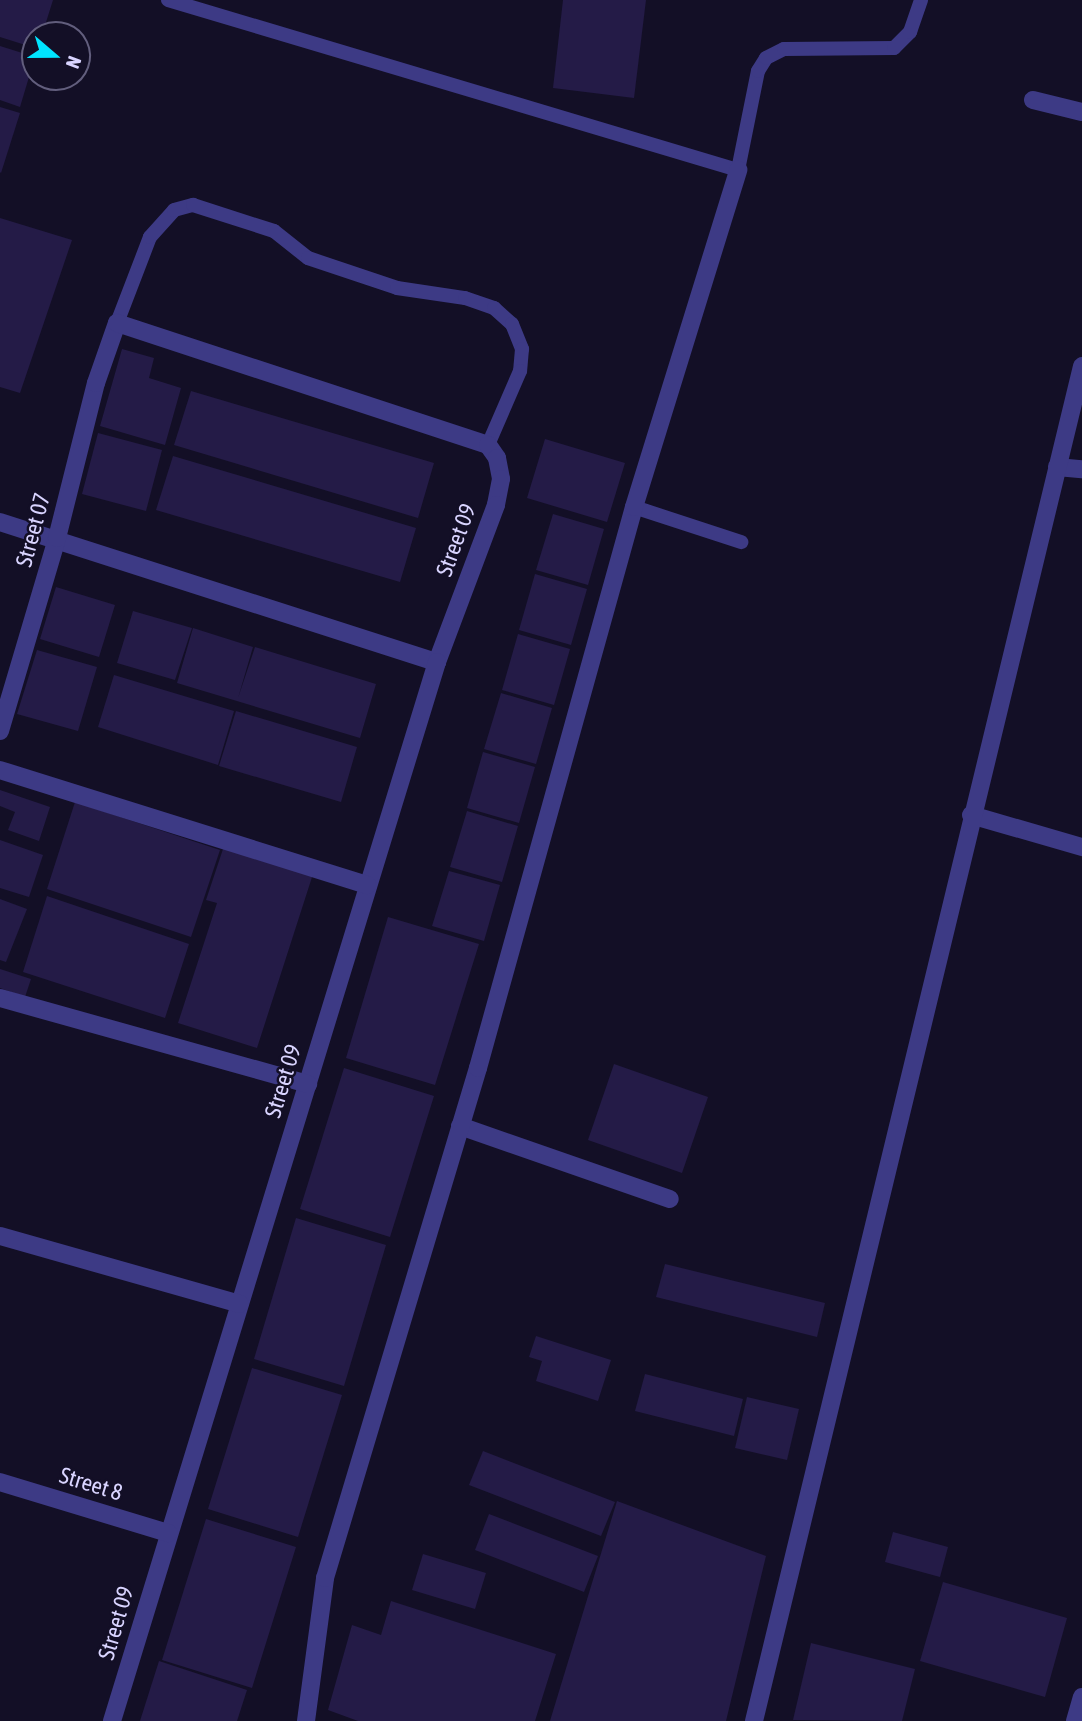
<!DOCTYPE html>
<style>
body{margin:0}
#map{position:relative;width:1082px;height:1721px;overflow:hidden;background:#130f26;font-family:"Asap Condensed",sans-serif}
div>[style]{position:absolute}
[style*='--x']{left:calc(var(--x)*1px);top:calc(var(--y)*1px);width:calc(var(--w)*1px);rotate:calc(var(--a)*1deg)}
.building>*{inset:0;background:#241b47}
.lane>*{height:14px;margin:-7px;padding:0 7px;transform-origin:7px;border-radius:7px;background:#3d3a85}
.street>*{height:18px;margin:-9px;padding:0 9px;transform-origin:9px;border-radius:9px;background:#3d3a85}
span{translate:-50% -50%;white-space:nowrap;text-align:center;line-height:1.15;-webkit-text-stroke:5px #130f26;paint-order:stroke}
.street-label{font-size:23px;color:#d9d4ff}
.north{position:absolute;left:21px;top:21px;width:70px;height:70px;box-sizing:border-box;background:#130f26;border:2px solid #625e7d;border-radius:50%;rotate:110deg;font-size:19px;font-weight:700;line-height:28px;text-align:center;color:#d9d4ff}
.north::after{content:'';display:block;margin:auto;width:24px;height:32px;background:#00e5ff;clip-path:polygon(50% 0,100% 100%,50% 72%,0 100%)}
</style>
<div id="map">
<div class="building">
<i style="clip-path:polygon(0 0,53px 0,42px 35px,35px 35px,35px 48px,0 37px)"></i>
<i style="clip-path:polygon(563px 0,646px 0,634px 98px,553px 88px)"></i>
<i style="clip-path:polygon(0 46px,35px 57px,20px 107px,0 100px)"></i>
<i style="clip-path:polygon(0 107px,20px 113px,1px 173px,0 172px)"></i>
<i style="clip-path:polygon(0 218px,72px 240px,20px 393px,0 387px)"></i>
<i style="clip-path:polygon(122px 349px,154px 358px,149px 378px,181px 388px,165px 445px,100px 426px)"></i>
<i style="clip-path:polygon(191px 391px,434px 463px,418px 518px,174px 445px)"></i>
<i style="clip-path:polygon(98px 433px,162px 450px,146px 511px,82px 494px)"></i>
<i style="clip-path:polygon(545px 439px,625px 463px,607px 522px,527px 498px)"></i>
<i style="clip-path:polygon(173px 456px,416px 528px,400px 582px,156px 510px)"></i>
<i style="clip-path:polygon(553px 514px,604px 529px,588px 585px,536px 570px)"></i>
<i style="clip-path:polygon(535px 574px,587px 589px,571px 645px,519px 630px)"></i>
<i style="clip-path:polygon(56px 587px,115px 605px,99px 657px,40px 639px)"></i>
<i style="clip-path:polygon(133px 611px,192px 628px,175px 680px,117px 663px)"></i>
<i style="clip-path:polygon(193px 628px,253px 647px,238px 698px,255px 647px,376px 684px,360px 738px,177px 683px)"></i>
<i style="clip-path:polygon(518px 634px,570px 649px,554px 705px,502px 690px)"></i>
<i style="clip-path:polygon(37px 650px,97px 667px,78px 731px,17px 714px)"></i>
<i style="clip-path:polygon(114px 675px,234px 711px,218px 765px,98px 727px)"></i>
<i style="clip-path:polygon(501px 693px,552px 708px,536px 764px,484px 749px)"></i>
<i style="clip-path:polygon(236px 711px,357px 747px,341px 802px,219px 766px)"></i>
<i style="clip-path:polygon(483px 752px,535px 767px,519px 823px,467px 808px)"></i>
<i style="clip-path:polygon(0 790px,50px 807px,39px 841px,8px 830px,15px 812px,0 806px)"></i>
<i style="clip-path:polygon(75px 802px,220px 850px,191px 937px,47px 889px)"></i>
<i style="clip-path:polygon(467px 811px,518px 826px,502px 882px,450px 867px)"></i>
<i style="clip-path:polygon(0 840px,43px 855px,29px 897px,0 888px)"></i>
<i style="clip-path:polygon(224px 846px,313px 874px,257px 1048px,178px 1023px,217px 903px,206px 900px)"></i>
<i style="clip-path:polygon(449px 871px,500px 885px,484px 941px,432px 926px)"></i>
<i style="clip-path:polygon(47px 896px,189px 944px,165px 1018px,23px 972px)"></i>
<i style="clip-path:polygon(0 899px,27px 909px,6px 962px,0 960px)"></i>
<i style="clip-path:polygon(388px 917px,479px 944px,435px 1085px,346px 1058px)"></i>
<i style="clip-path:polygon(0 969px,31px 979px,25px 997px,0 988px)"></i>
<i style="clip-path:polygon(614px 1064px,708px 1097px,682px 1173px,588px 1140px)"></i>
<i style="clip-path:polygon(344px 1068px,434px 1096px,390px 1237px,300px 1209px)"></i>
<i style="clip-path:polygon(296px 1218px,386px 1245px,344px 1386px,254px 1359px)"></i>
<i style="clip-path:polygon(665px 1264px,825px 1303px,817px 1337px,656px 1297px)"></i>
<i style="clip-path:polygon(536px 1336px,611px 1360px,598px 1401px,536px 1381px,542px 1361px,529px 1357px)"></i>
<i style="clip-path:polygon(252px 1368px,342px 1395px,298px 1537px,208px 1509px)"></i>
<i style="clip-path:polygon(645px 1374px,743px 1399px,734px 1436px,635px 1411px)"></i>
<i style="clip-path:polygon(747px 1397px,799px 1409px,787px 1460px,735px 1448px)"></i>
<i style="clip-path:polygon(483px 1451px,615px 1502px,601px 1536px,469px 1485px)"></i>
<i style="clip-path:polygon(617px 1501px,766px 1556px,726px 1721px,550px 1721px)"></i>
<i style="clip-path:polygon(489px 1514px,598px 1556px,584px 1592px,475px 1550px)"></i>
<i style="clip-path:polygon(206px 1519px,296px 1547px,252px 1688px,162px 1660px)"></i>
<i style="clip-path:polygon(893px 1532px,948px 1547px,940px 1577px,885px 1562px)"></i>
<i style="clip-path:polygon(423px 1554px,486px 1573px,475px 1609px,412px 1590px)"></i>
<i style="clip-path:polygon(943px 1582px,1067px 1618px,1045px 1697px,920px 1661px)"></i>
<i style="clip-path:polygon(391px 1601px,556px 1654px,535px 1721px,358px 1721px,328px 1710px,352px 1625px,381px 1635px)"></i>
<i style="clip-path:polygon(811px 1643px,915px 1669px,902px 1721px,793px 1720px)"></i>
<i style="clip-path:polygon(159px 1661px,247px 1690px,237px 1721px,140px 1721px)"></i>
</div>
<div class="lane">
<i style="--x:168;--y:0;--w:595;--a:16.61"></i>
<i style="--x:738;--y:170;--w:101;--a:-78.6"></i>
<i style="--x:758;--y:71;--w:15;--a:-58"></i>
<i style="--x:766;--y:58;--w:20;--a:-27"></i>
<i style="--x:784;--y:49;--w:110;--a:-0.5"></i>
<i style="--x:894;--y:48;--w:23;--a:-45"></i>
<i style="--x:910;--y:32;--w:34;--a:-71"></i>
<i style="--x:117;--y:323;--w:92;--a:-69"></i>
<i style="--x:150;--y:237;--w:36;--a:-48"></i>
<i style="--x:174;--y:210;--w:20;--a:-15"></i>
<i style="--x:193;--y:205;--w:85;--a:17.8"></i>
<i style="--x:274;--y:231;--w:43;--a:38.5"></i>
<i style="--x:308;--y:258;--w:94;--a:18.6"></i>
<i style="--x:397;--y:288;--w:69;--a:8.4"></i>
<i style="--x:465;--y:298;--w:31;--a:19"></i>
<i style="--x:494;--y:308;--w:24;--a:42"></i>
<i style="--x:512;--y:324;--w:27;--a:68"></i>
<i style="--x:522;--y:349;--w:22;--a:95"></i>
<i style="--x:520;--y:371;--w:81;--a:113.4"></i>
<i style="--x:634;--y:507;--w:113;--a:18.1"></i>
</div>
<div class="street">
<i style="--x:1033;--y:100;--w:50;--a:13.8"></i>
<i style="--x:1057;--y:467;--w:25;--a:5"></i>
<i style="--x:0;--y:522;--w:459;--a:17.8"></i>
<i style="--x:0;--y:731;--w:201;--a:-73.5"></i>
<i style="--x:57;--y:538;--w:160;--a:-75.9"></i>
<i style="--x:96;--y:383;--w:64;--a:-70.7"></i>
<i style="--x:117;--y:323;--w:391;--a:18.2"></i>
<i style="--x:488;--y:445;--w:16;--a:55"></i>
<i style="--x:497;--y:458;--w:21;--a:79"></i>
<i style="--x:501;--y:479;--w:26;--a:101"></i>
<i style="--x:496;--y:505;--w:168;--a:110.6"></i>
<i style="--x:437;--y:662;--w:1108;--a:107.06"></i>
<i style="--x:0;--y:770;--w:385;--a:17.4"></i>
<i style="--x:971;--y:815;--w:116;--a:16.1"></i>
<i style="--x:0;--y:998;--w:320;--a:15.6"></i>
<i style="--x:460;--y:1126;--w:222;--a:19.2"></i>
<i style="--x:0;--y:1236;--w:249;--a:15.8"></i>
<i style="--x:0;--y:1482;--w:176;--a:16.9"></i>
<i style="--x:306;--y:1721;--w:144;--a:-82.4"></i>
<i style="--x:325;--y:1578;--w:532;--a:-73.3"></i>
<i style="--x:478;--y:1068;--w:582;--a:-74.46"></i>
<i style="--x:634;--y:507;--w:353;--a:-72.8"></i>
<i style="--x:754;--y:1721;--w:1394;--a:-76.39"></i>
<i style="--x:1075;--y:1721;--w:25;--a:-74"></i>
</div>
<div class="street-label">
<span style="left:33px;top:530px;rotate:-75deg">Street 07</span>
<span style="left:456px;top:540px;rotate:-70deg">Street 09</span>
<span style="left:283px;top:1081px;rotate:-73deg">Street 09</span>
<span style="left:91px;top:1484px;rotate:17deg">Street 8</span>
<span style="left:116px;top:1623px;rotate:-74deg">Street 09</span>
</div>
<div class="north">N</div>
</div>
